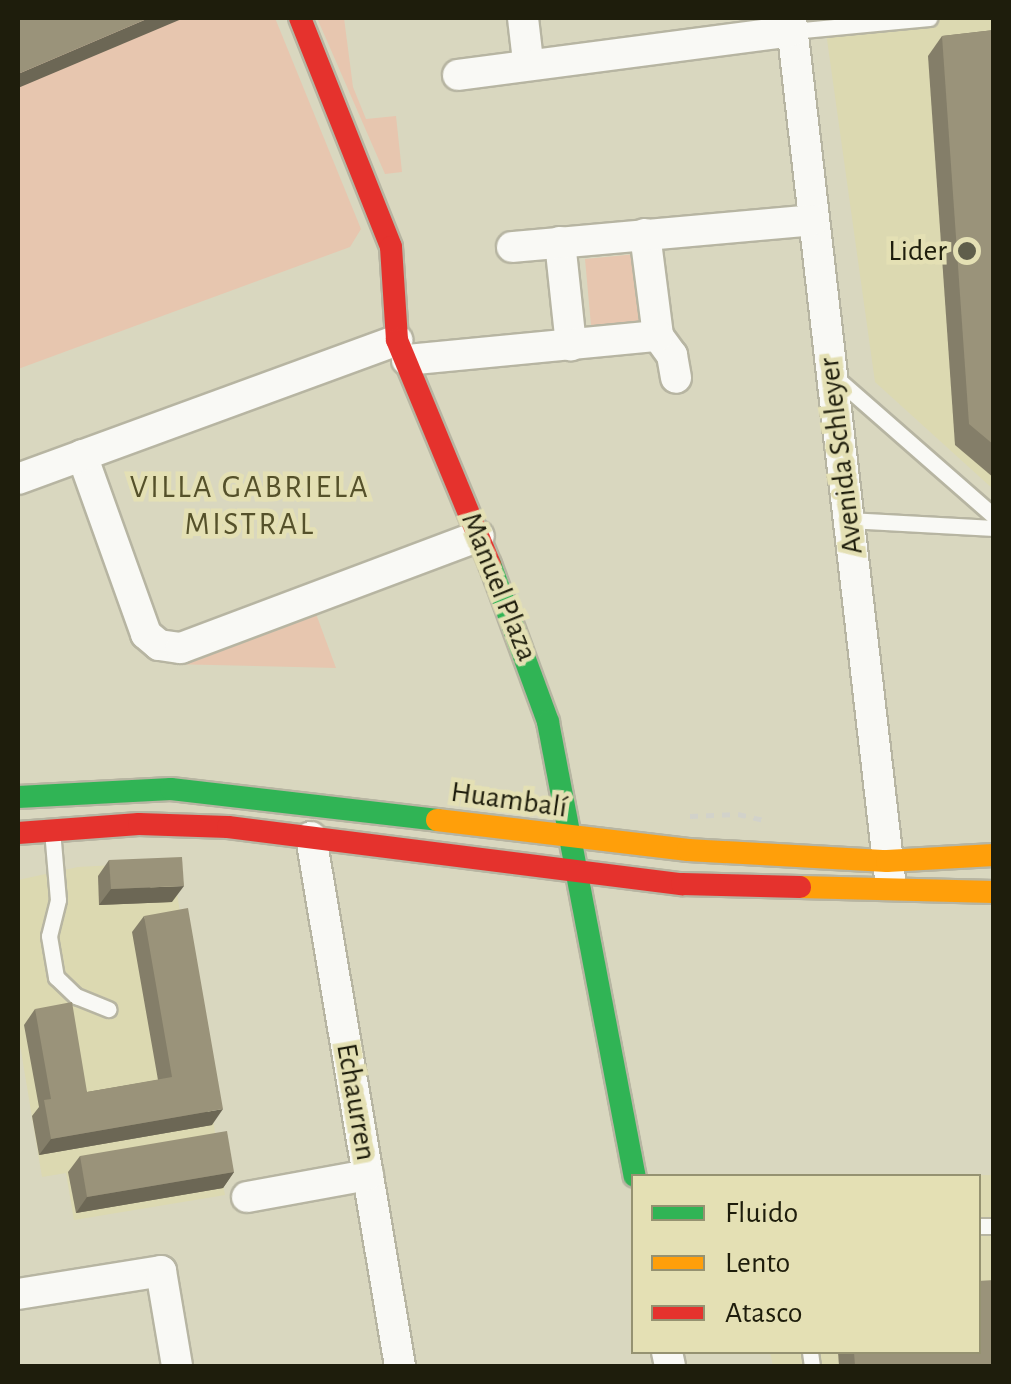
<!DOCTYPE html>
<meta charset="utf-8">
<style>
body{margin:0}
#map{position:relative;width:1011px;height:1384px;overflow:hidden;background:#d9d7bf;font-family:"Alegreya Sans",sans-serif}
div>[style]{position:absolute}
[style*='--x']{left:calc(var(--x)*1px);top:calc(var(--y)*1px);width:calc(var(--w)*1px);rotate:calc(var(--a)*1deg)}
.built>*{inset:0;background:#dcd9b1}
.green>*{inset:0;background:#e7c6af}
.path>*{height:5px;margin-top:-2.5px;transform-origin:0;background:repeating-linear-gradient(90deg,#d2d2ca 0 8px,transparent 0 16px)}
.roads{filter:drop-shadow(2px 0 #b7b5a2) drop-shadow(-2px 0 #b7b5a2) drop-shadow(0 2px #b7b5a2) drop-shadow(0 -2px #b7b5a2)}
.lane>*{height:15px;margin:-7.5px;padding:0 7.5px;transform-origin:7.5px;border-radius:7.5px;background:#f9f9f5}
.street>*{height:30px;margin:-15px;padding:0 15px;transform-origin:15px;border-radius:15px;background:#f9f9f5}
.fast>*{height:22px;margin:-11px;padding:0 11px;transform-origin:11px;border-radius:11px;background:#30b455}
.slow>*{height:22px;margin:-11px;padding:0 11px;transform-origin:11px;border-radius:11px;background:#ff9f0a}
.jam>*{height:22px;margin:-11px;padding:0 11px;transform-origin:11px;border-radius:11px;background:#e5322d}
.wall>*{inset:0;background:#847e69}
.shaded-wall>*{inset:0;background:#6c6755}
.building>*{inset:0;background:#9a937a}
.dots>*{width:28px;height:28px;translate:-50% -50%;box-sizing:border-box;border:5px solid #e4e0b4;border-radius:50%}
span{translate:-50% -50%;white-space:nowrap;text-align:center;line-height:1.15;-webkit-text-stroke:9px #e4e0b4;paint-order:stroke}
.poi-label{font-size:30px;color:#1e1d0c}
.right{translate:-100% -50%;text-align:right}
.street-label{font-size:30px;color:#1e1d0c}
.neighbourhood-label{font-size:32px;color:#55512a;letter-spacing:2.5px}
.frame{position:absolute;inset:0;border:20px solid #1e1d0c;pointer-events:none}
.legend{position:absolute;left:631px;top:1174px;width:350px;height:180px;box-sizing:border-box;background:#e4e0b4;border:2px solid #959271;margin:0;padding:12px 18px;list-style:none;font-size:30px;color:#1e1d0c}
.legend li{display:flex;align-items:center;gap:20px;height:50px}
.legend b{width:50px;border:2px solid #959271}
</style>
<div id="map">
<div class="built">
<i style="clip-path:polygon(824px 18px,993px 18px,993px 489px,875px 382px)"></i>
<i style="clip-path:polygon(172px 862px,225px 1195px,74px 1220px,66px 1173px,42px 1177px,18px 1033px,18px 880px,78px 867px)"></i>
<i style="clip-path:polygon(993px 1175px,993px 1366px,773px 1366px,770px 1352px,978px 1352px,978px 1176px,932px 1176px)"></i>
</div>
<div class="green">
<i style="clip-path:polygon(18px 18px,275px 18px,361px 229px,350px 247px,18px 369px)"></i>
<i style="clip-path:polygon(317px 18px,344px 18px,353px 87px,366px 119px,396px 116px,402px 172px,385px 174px)"></i>
<i style="clip-path:polygon(637px 254px,644px 331px,592px 336px,585px 259px)"></i>
<i style="clip-path:polygon(315px 611px,336px 668px,169px 664px)"></i>
</div>
<div class="path">
<i style="--x:690;--y:816;--w:48;--a:-2.4"></i>
<i style="--x:738;--y:814;--w:26;--a:13"></i>
</div>
<div class="roads">
<div class="lane">
<i style="--x:792;--y:31;--w:138;--a:-5.4"></i>
<i style="--x:835;--y:377;--w:211;--a:41.2"></i>
<i style="--x:848;--y:520;--w:146;--a:3.1"></i>
<i style="--x:52;--y:830;--w:70;--a:85.1"></i>
<i style="--x:58;--y:900;--w:37;--a:104"></i>
<i style="--x:49;--y:936;--w:42;--a:80.3"></i>
<i style="--x:56;--y:977;--w:28;--a:44"></i>
<i style="--x:76;--y:996;--w:35;--a:22"></i>
<i style="--x:978;--y:1226;--w:16;--a:0"></i>
<i style="--x:810;--y:1352;--w:14;--a:82"></i>
</div>
<div class="street">
<i style="--x:523;--y:18;--w:43;--a:83.4"></i>
<i style="--x:791;--y:18;--w:867;--a:83.44"></i>
<i style="--x:458;--y:75;--w:337;--a:-7.5"></i>
<i style="--x:645;--y:234;--w:103;--a:82.7"></i>
<i style="--x:658;--y:336;--w:24;--a:54"></i>
<i style="--x:672;--y:355;--w:23;--a:80"></i>
<i style="--x:560;--y:242;--w:104;--a:83.9"></i>
<i style="--x:512;--y:247;--w:303;--a:-5.1"></i>
<i style="--x:407;--y:360;--w:252;--a:-5.5"></i>
<i style="--x:82;--y:455;--w:190;--a:70.3"></i>
<i style="--x:146;--y:634;--w:17;--a:40"></i>
<i style="--x:159;--y:645;--w:22;--a:8"></i>
<i style="--x:181;--y:648;--w:318;--a:-20.6"></i>
<i style="--x:18;--y:479;--w:404;--a:-20.1"></i>
<i style="--x:311;--y:837;--w:536;--a:80.45"></i>
<i style="--x:247;--y:1197;--w:123;--a:-10.3"></i>
<i style="--x:18;--y:1294;--w:145;--a:-9.1"></i>
<i style="--x:161;--y:1271;--w:96;--a:80.4"></i>
<i style="--x:667;--y:1352;--w:14;--a:78"></i>
</div>
<div class="fast">
<i style="--x:490;--y:564;--w:168;--a:69.8"></i>
<i style="--x:548;--y:722;--w:462;--a:79.2"></i>
<i style="--x:18;--y:797;--w:153;--a:-3"></i>
<i style="--x:171;--y:789;--w:268;--a:6.6"></i>
</div>
<div class="slow">
<i style="--x:437;--y:820;--w:253;--a:6.8"></i>
<i style="--x:688;--y:850;--w:199;--a:3.2"></i>
<i style="--x:887;--y:861;--w:107;--a:-3.2"></i>
<i style="--x:800;--y:887;--w:194;--a:1.5"></i>
</div>
<div class="jam">
<i style="--x:300;--y:18;--w:246;--a:68.3"></i>
<i style="--x:391;--y:247;--w:93;--a:86.3"></i>
<i style="--x:397;--y:340;--w:243;--a:67.5"></i>
<i style="--x:18;--y:833;--w:121;--a:-4.3"></i>
<i style="--x:139;--y:824;--w:89;--a:1.9"></i>
<i style="--x:228;--y:827;--w:458;--a:7.2"></i>
<i style="--x:682;--y:884;--w:118;--a:1.5"></i>
</div>
</div>
<div class="wall">
<i style="clip-path:polygon(994px 30px,994px 478px,955px 445px,928px 56px,942px 36px)"></i>
<i style="clip-path:polygon(109px 860px,172px 902px,99px 905px,98px 876px)"></i>
<i style="clip-path:polygon(144px 916px,212px 1125px,39px 1155px,32px 1116px,39px 1107px,24px 1025px,35px 1009px,87px 1092px,158px 1080px,132px 932px)"></i>
<i style="clip-path:polygon(80px 1156px,234px 1172px,223px 1188px,76px 1213px,68px 1172px)"></i>
<i style="clip-path:polygon(838px 1352px,978px 1352px,994px 1366px,839px 1366px)"></i>
</div>
<div class="shaded-wall">
<i style="clip-path:polygon(149px 18px,184px 18px,18px 88px,18px 74px)"></i>
<i style="clip-path:polygon(184px 886px,172px 902px,99px 905px,111px 889px)"></i>
<i style="clip-path:polygon(223px 1109px,212px 1125px,39px 1155px,51px 1139px)"></i>
<i style="clip-path:polygon(234px 1172px,223px 1188px,76px 1213px,87px 1197px)"></i>
</div>
<div class="building">
<i style="clip-path:polygon(18px 18px,149px 18px,18px 74px)"></i>
<i style="clip-path:polygon(994px 30px,994px 445px,969px 424px,942px 36px)"></i>
<i style="clip-path:polygon(182px 857px,184px 886px,111px 889px,109px 860px)"></i>
<i style="clip-path:polygon(188px 908px,223px 1109px,51px 1139px,44px 1100px,51px 1099px,35px 1009px,72px 1002px,87px 1092px,172px 1077px,144px 916px)"></i>
<i style="clip-path:polygon(227px 1131px,234px 1172px,87px 1197px,80px 1156px)"></i>
<i style="clip-path:polygon(994px 1280px,994px 1366px,855px 1366px,854px 1352px,978px 1352px,978px 1281px)"></i>
</div>
<div class="dots">
<i style="left:967px;top:251px;background:#5f5e4b"></i>
</div>
<div class="poi-label">
<span class="right" style="left:947px;top:251px">Lider</span>
</div>
<div class="street-label">
<span style="left:841px;top:456px;rotate:-97deg">Avenida Schleyer</span>
<span style="left:499px;top:587px;rotate:68deg">Manuel Plaza</span>
<span style="left:509px;top:800px;rotate:8deg">Huambalí</span>
<span style="left:356px;top:1102px;rotate:80deg">Echaurren</span>
</div>
<div class="neighbourhood-label">
<span style="left:250px;top:506px">VILLA GABRIELA<br>MISTRAL</span>
</div>
<div class="frame"></div>
<ul class="legend">
<li><b style="height:12px;background:#30b455"></b>Fluido</li>
<li><b style="height:12px;background:#ff9f0a"></b>Lento</li>
<li><b style="height:12px;background:#e5322d"></b>Atasco</li>
</ul>
</div>
